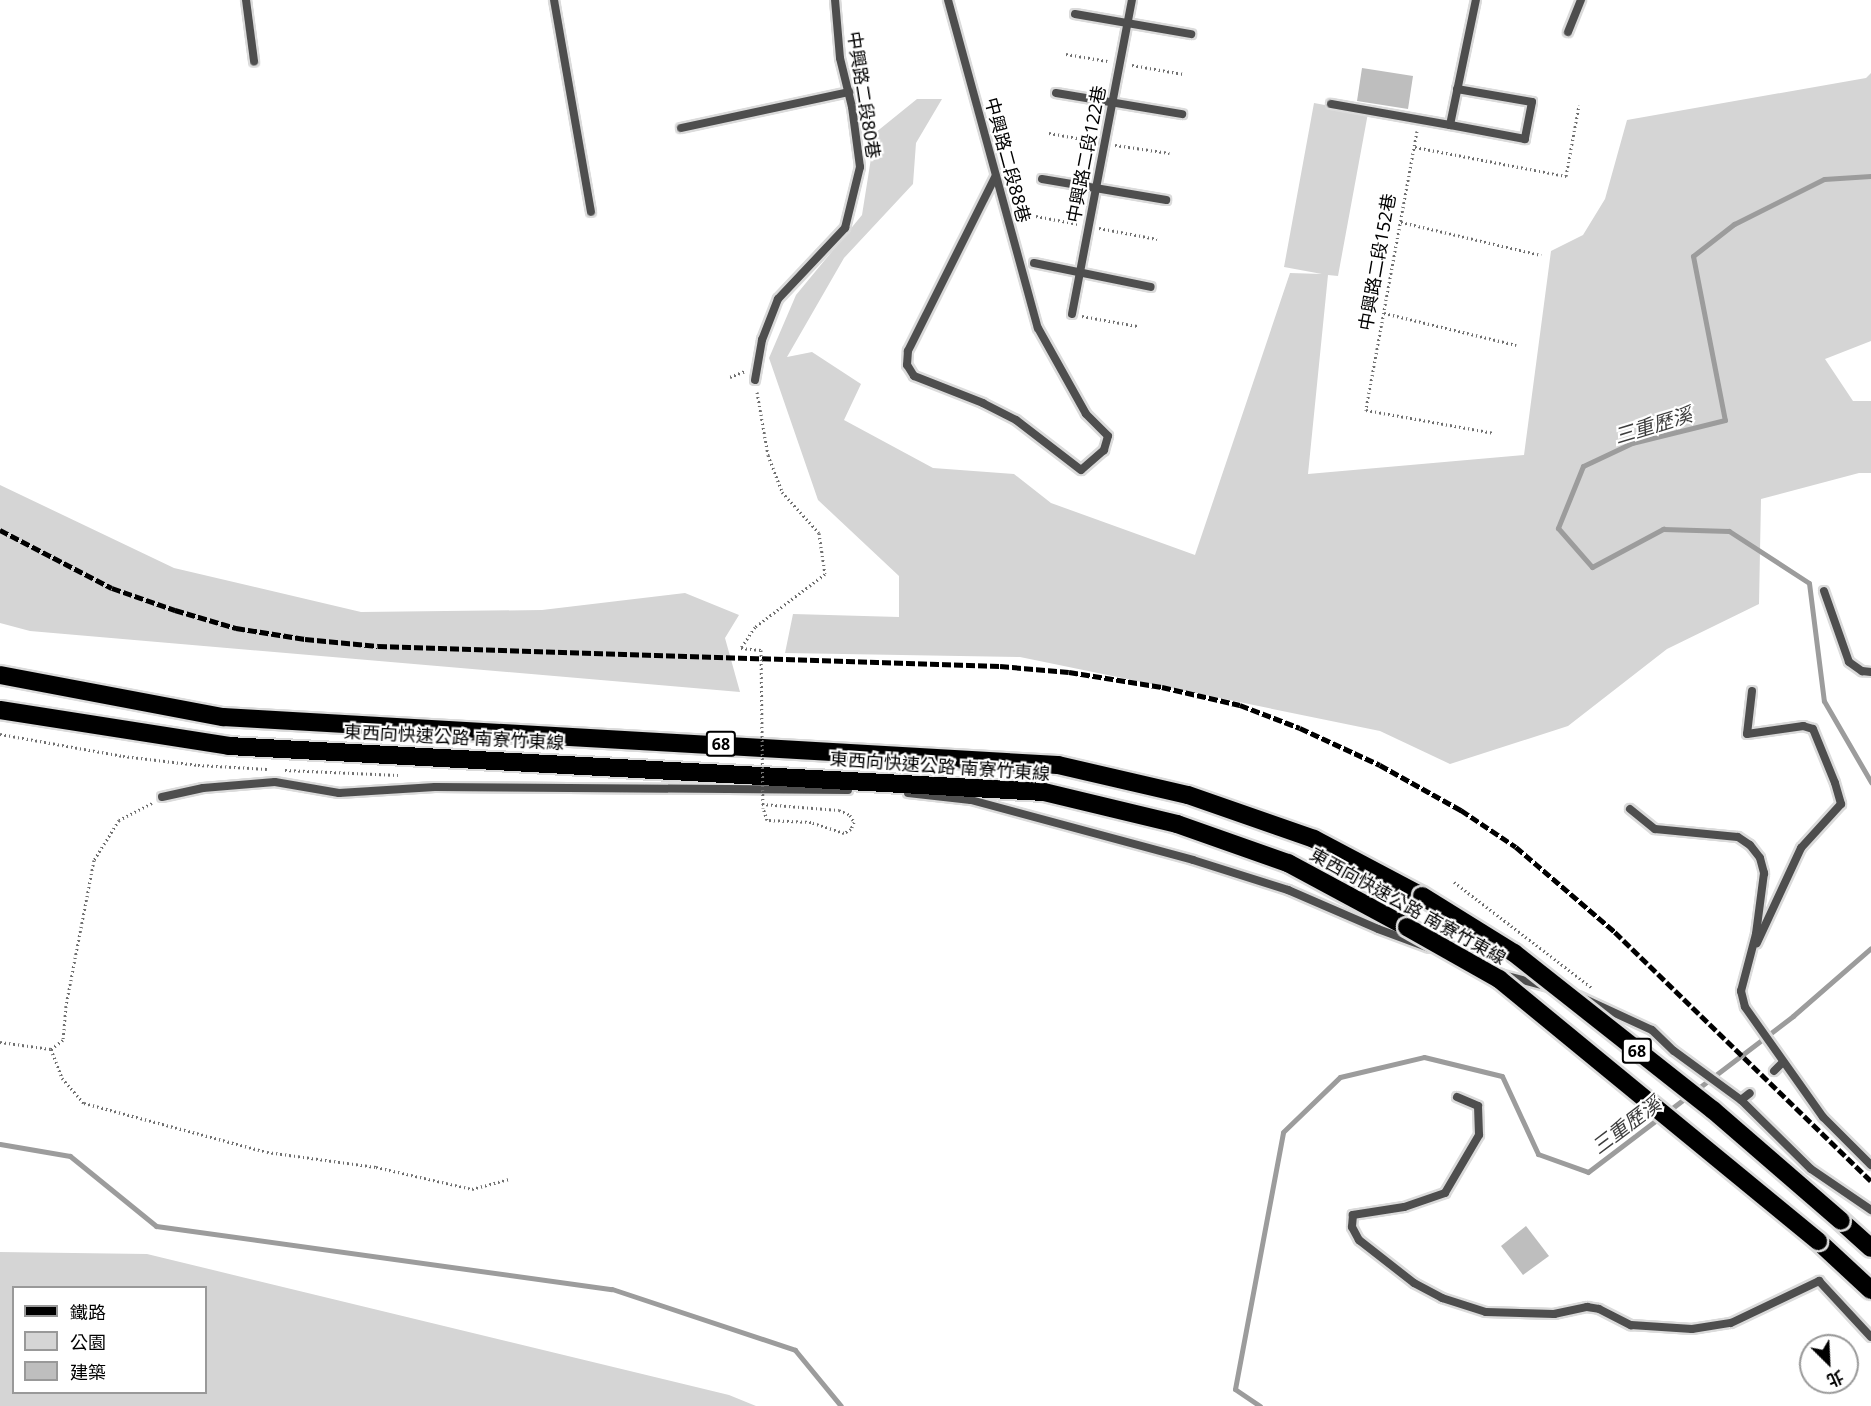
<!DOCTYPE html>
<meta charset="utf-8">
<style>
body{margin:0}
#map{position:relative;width:1871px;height:1406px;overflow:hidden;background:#fff;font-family:"Noto Sans","Noto Sans TC",sans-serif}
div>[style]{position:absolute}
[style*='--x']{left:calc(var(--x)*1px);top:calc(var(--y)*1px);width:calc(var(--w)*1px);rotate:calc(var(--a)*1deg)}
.green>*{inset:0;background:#d5d5d5}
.stream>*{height:5px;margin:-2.5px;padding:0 2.5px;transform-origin:2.5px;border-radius:2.5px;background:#9c9c9c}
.building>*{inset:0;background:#bebebe}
.path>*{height:3px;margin-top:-1.5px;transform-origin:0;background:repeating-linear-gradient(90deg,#707070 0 1.5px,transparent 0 4.5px)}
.roads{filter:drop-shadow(2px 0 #dbdbdb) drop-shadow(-2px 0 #dbdbdb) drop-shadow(0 2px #dbdbdb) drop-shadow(0 -2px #dbdbdb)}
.lane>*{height:8px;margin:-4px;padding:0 4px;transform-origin:4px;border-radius:4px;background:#4e4e4e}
.highway>*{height:18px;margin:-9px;padding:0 9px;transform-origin:9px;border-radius:9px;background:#000}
.rail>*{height:4.5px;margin-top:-2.25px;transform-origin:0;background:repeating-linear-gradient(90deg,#000 0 9px,transparent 0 12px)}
.path-bridge>*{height:3px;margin-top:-1.5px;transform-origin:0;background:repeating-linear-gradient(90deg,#707070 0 1.5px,transparent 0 4.5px)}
.bridges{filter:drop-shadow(2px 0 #dbdbdb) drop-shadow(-2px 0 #dbdbdb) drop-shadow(0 2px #dbdbdb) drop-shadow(0 -2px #dbdbdb)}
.highway-bridge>*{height:18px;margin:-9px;padding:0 9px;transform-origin:9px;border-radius:9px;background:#000}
span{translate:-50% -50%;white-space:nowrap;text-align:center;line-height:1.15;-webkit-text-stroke:4.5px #fff;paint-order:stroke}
.shield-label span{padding:2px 4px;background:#fff;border:2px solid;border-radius:4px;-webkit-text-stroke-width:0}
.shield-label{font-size:16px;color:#000;font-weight:700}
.street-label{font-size:18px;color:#000}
.water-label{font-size:20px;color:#3d3d3d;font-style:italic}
.legend{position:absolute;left:12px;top:1286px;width:195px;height:108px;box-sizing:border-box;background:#fff;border:2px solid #999;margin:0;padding:8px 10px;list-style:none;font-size:18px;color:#000}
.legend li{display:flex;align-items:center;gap:12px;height:30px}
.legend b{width:30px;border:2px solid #999}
.north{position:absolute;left:1799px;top:1334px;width:60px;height:60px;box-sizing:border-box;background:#fff;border:2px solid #999;border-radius:50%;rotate:156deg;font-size:16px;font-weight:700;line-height:24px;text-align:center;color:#000}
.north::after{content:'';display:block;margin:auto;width:21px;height:27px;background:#000;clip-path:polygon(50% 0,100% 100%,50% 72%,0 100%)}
</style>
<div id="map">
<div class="green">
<i style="clip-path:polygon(1871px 73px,1871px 341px,1825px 359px,1853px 401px,1871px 401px,1871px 473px,1859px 473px,1761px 499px,1759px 604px,1667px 649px,1568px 726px,1450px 764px,1380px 731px,1020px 657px,785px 653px,793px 614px,899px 617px,899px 576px,818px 500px,769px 358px,796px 295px,862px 215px,875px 133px,917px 99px,942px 99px,916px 143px,913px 184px,844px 258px,787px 357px,812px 352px,861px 384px,844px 420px,933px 468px,1014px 474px,1051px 503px,1195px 555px,1290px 273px,1322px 274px,1284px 267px,1314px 103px,1368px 113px,1338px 276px,1328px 275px,1308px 474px,1524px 455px,1551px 251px,1583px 235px,1605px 199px,1627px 120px,1866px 78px)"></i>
<i style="clip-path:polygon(0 485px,174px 568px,361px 612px,542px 610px,685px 593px,739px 615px,725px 638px,740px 692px,30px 631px,0 623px)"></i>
<i style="clip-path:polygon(evenodd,0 1252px,147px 1254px,729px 1395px,756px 1406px,0 1406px,0 1252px,14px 1288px,206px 1288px,206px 1392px,14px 1392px,14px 1288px)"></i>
</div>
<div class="stream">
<i style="--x:1871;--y:176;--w:47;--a:176.3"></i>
<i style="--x:1824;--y:179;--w:101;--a:153.4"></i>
<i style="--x:1734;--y:224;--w:52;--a:142"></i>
<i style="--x:1693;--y:256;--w:167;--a:79"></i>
<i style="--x:1725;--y:420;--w:96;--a:166.1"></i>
<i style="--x:1632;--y:443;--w:54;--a:154.9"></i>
<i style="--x:1583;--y:466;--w:67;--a:112"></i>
<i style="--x:1558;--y:528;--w:52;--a:48.9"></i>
<i style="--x:1592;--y:567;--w:81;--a:-28.2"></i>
<i style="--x:1663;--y:529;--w:66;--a:1.7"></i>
<i style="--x:1729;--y:531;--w:95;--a:33"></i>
<i style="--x:1809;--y:583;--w:119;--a:82.8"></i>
<i style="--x:1824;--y:701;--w:94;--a:59.9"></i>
<i style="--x:1696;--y:1090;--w:122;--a:-37.3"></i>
<i style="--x:1793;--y:1016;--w:103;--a:-41.1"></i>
<i style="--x:0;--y:1144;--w:71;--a:9.7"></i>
<i style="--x:70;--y:1156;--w:111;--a:39.1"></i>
<i style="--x:156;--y:1226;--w:460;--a:7.9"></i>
<i style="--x:612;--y:1289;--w:193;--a:18.4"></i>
<i style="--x:795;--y:1350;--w:72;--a:50.6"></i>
<i style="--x:1260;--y:1406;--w:30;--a:-146"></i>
<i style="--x:1235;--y:1389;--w:261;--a:-79.4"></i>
<i style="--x:1283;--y:1132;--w:79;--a:-44"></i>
<i style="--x:1340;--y:1077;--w:86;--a:-13.4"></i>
<i style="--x:1424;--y:1057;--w:80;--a:13.7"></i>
<i style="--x:1502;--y:1076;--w:86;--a:65.2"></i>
<i style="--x:1538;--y:1154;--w:53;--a:19.8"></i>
<i style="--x:1588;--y:1172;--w:126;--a:-37.2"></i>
</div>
<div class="building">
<i style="clip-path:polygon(1362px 68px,1413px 76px,1408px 109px,1357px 101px)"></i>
<i style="clip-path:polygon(1526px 1226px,1549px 1256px,1523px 1275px,1501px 1246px)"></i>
</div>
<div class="path">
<i style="--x:1066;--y:54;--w:42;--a:9.7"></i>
<i style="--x:1132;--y:65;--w:52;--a:10"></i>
<i style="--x:1417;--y:131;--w:284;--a:100.4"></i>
<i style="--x:1366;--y:410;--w:130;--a:10.2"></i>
<i style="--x:1049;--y:133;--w:46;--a:10.1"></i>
<i style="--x:1115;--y:145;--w:55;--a:8.4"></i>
<i style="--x:1415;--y:147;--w:154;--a:10.9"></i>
<i style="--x:1566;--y:176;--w:72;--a:-79.6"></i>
<i style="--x:1036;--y:216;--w:43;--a:10.8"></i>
<i style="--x:1401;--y:222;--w:144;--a:13.3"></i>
<i style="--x:1099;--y:228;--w:59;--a:10.7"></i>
<i style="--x:1384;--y:313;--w:136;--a:13.6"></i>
<i style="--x:1082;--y:316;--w:56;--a:10.3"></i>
<i style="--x:730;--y:377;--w:16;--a:-22"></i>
<i style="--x:757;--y:392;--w:64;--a:80.1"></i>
<i style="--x:768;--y:455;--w:40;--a:69"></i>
<i style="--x:782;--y:492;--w:55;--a:47.9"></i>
<i style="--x:819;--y:533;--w:41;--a:81.7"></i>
<i style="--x:825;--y:574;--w:88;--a:142.9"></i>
<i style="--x:755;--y:627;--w:25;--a:124"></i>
<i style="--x:741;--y:648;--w:20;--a:6"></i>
<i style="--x:0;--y:734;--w:125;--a:10.1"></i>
<i style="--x:123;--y:756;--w:76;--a:6.8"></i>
<i style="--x:198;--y:765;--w:69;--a:3.3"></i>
<i style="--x:285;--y:770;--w:113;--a:2.5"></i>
<i style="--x:152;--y:803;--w:37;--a:153"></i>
<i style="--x:119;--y:820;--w:47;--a:122"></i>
<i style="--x:94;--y:860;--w:149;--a:100.9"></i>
<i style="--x:66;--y:1006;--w:34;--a:95"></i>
<i style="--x:63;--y:1040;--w:15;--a:143"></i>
<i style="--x:51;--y:1049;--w:31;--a:69"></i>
<i style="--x:62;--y:1078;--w:33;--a:49"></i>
<i style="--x:84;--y:1103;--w:189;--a:15"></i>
<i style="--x:267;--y:1152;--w:110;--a:7.8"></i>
<i style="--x:376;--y:1167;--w:98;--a:12.9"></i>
<i style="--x:472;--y:1189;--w:39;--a:-15"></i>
<i style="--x:762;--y:804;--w:77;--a:4.5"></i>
<i style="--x:839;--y:810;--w:12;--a:24"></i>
<i style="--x:850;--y:815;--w:8;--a:60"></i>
<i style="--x:854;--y:822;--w:8;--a:113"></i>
<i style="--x:851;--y:829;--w:8;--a:150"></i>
<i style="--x:844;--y:833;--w:35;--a:-162"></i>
<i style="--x:811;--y:822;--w:44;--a:-177.4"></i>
<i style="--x:767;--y:820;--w:13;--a:-108"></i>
<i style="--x:1454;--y:882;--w:174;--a:37.5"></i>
<i style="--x:0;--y:1042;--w:51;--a:7.8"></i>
</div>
<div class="roads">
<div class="lane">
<i style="--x:246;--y:0;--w:62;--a:82.5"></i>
<i style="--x:554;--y:0;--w:215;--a:80.1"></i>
<i style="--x:948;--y:0;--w:340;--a:74.7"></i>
<i style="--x:1038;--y:328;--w:98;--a:60.8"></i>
<i style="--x:1086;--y:414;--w:31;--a:45"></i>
<i style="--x:1108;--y:436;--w:15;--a:106"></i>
<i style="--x:1104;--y:450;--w:30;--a:139"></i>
<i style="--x:1081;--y:470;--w:82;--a:-142.4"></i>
<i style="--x:1016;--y:420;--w:37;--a:-153"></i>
<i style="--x:983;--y:403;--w:74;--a:-158.6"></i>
<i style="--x:914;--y:376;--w:13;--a:-122"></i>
<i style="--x:907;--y:365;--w:14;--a:-86"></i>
<i style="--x:908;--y:351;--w:195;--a:-63.4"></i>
<i style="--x:1075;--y:14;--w:118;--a:9.8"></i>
<i style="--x:1568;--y:32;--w:35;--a:-68"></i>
<i style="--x:1457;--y:89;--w:76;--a:9.8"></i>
<i style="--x:1532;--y:102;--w:38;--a:101"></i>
<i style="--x:1525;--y:139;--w:76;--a:-169.4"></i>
<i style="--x:1450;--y:125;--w:128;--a:-78.3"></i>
<i style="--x:1056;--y:93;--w:128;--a:9.5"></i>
<i style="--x:1331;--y:104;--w:121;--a:10"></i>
<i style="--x:681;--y:128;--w:172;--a:-12.1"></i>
<i style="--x:1042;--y:179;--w:126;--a:9.6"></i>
<i style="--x:1034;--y:263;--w:119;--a:11.6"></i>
<i style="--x:1072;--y:314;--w:320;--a:-79.2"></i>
<i style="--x:755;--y:380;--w:41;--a:-80.1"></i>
<i style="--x:762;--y:340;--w:44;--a:-68.7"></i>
<i style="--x:778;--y:299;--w:98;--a:-46.7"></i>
<i style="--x:845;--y:228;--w:63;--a:-76.2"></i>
<i style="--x:860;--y:167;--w:61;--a:-97.6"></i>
<i style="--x:852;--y:107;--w:50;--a:-103.8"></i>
<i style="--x:840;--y:58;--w:58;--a:-94.9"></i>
<i style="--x:1824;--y:591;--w:75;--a:70.6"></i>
<i style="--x:1849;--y:662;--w:16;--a:35"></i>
<i style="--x:1862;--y:671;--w:9;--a:6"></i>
<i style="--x:1752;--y:691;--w:43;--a:96.6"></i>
<i style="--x:1747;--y:734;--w:57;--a:-8.1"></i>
<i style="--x:1803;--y:726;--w:10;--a:17"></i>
<i style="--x:1813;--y:729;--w:58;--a:67.8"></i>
<i style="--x:1835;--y:783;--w:22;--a:74"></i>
<i style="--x:1841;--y:804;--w:59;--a:132.3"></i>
<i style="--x:1801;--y:848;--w:105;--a:114.9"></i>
<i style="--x:908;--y:793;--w:63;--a:6.3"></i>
<i style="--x:971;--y:800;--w:230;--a:15.1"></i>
<i style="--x:1193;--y:860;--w:100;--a:17.5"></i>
<i style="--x:1288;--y:890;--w:98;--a:23.4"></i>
<i style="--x:1378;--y:929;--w:54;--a:20.4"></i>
<i style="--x:162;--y:797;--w:42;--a:-12.4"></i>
<i style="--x:203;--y:788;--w:72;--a:-4.8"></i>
<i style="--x:275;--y:782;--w:65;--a:9.8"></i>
<i style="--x:339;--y:793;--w:96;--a:-3.6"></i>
<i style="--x:435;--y:787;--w:413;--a:0.4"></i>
<i style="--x:1630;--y:809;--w:32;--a:39"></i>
<i style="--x:1655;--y:829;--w:83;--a:5.5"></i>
<i style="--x:1738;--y:837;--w:14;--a:34"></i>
<i style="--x:1750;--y:845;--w:16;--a:52"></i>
<i style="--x:1760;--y:858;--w:16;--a:75"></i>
<i style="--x:1764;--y:873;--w:62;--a:97.5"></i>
<i style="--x:1756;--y:934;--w:59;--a:104.7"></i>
<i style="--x:1741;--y:991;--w:16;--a:76"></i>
<i style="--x:1745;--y:1007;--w:135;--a:54.7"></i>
<i style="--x:1823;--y:1117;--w:68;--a:45"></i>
<i style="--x:1500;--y:974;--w:51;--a:14.9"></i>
<i style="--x:1578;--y:996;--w:81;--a:24.7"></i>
<i style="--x:1652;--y:1030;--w:30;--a:44"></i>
<i style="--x:1674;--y:1051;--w:83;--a:36.2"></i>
<i style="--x:1741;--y:1100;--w:98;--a:44.6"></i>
<i style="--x:1811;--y:1169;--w:73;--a:34.3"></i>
<i style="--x:1774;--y:1071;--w:11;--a:-45"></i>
<i style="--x:1457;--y:1097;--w:23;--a:23"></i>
<i style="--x:1478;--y:1106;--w:29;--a:88"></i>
<i style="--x:1479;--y:1135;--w:67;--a:120.4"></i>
<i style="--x:1445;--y:1193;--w:43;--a:161.1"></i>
<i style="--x:1404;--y:1207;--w:52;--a:171.1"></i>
<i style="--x:1353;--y:1215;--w:12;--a:95"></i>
<i style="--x:1352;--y:1227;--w:15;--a:62"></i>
<i style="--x:1359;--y:1240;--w:70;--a:38"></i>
<i style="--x:1414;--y:1283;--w:32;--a:28"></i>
<i style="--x:1442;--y:1298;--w:46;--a:17.7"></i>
<i style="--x:1486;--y:1312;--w:68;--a:1.7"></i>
<i style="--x:1554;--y:1314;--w:34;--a:-12"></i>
<i style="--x:1587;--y:1307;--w:12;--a:9"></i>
<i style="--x:1599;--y:1309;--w:36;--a:27"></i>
<i style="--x:1631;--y:1325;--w:61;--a:3.8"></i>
<i style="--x:1692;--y:1329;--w:39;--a:-9"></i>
<i style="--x:1731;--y:1323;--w:98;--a:-25.5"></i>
<i style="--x:1819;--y:1281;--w:76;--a:47.1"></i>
<i style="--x:1741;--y:1100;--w:11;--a:-38"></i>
</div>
<div class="highway">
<i style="--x:0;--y:675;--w:227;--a:10.7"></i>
<i style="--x:223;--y:717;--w:836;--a:3.29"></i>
<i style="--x:1058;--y:765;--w:133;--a:13"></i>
<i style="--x:1188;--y:795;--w:133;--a:19.2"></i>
<i style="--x:1314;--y:839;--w:122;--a:27.8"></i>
<i style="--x:0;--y:710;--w:232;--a:8.9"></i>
<i style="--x:229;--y:746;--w:816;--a:3.23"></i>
<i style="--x:1044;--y:792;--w:137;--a:13.5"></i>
<i style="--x:1177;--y:824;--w:118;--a:19.4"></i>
<i style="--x:1288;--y:863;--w:135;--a:28.3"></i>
<i style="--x:1841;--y:1221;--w:40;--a:42"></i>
<i style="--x:1818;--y:1241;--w:72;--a:42.8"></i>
</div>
</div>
<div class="rail">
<i style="--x:0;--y:530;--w:126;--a:27.4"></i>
<i style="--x:112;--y:588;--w:67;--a:19.2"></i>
<i style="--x:175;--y:610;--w:64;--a:16.4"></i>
<i style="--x:236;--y:628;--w:70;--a:9.1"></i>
<i style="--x:305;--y:639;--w:73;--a:5.5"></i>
<i style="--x:378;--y:646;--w:622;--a:1.84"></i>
<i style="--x:1000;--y:666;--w:69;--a:5"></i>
<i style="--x:1069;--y:672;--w:94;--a:9.2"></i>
<i style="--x:1162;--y:687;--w:80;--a:13"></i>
<i style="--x:1240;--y:705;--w:64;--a:21"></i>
<i style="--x:1300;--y:728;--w:88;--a:24.8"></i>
<i style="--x:1380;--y:765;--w:93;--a:29.1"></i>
<i style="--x:1461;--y:810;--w:66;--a:33.9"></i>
<i style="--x:1516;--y:847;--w:130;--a:40.6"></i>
<i style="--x:1615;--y:932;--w:357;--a:44.2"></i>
</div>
<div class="path-bridge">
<i style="--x:761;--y:650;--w:158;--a:89.3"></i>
</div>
<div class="bridges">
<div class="highway-bridge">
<i style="--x:1422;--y:896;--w:108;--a:31.8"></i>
<i style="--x:1514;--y:953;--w:253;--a:38.3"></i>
<i style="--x:1713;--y:1110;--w:169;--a:40.9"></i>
<i style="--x:1407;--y:927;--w:106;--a:29.5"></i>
<i style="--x:1499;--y:979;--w:413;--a:39.4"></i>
</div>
</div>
<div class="shield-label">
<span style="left:721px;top:744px">68</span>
<span style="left:1637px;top:1051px">68</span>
</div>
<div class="street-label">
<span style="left:864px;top:95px;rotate:81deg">中興路二段80巷</span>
<span style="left:1086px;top:154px;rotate:-79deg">中興路二段122巷</span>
<span style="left:1008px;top:160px;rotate:75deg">中興路二段88巷</span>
<span style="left:1377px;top:262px;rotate:-80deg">中興路二段152巷</span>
<span style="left:454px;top:737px;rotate:3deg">東西向快速公路 南寮竹東線</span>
<span style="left:940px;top:766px;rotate:4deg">東西向快速公路 南寮竹東線</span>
<span style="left:1408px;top:906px;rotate:29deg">東西向快速公路 南寮竹東線</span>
</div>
<div class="water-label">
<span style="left:1653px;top:425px;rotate:-17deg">三重歷溪</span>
<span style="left:1626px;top:1125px;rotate:-37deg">三重歷溪</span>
</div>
<ul class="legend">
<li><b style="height:8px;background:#000"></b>鐵路</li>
<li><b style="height:16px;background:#d5d5d5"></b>公園</li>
<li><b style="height:16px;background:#bebebe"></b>建築</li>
</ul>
<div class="north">北</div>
</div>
